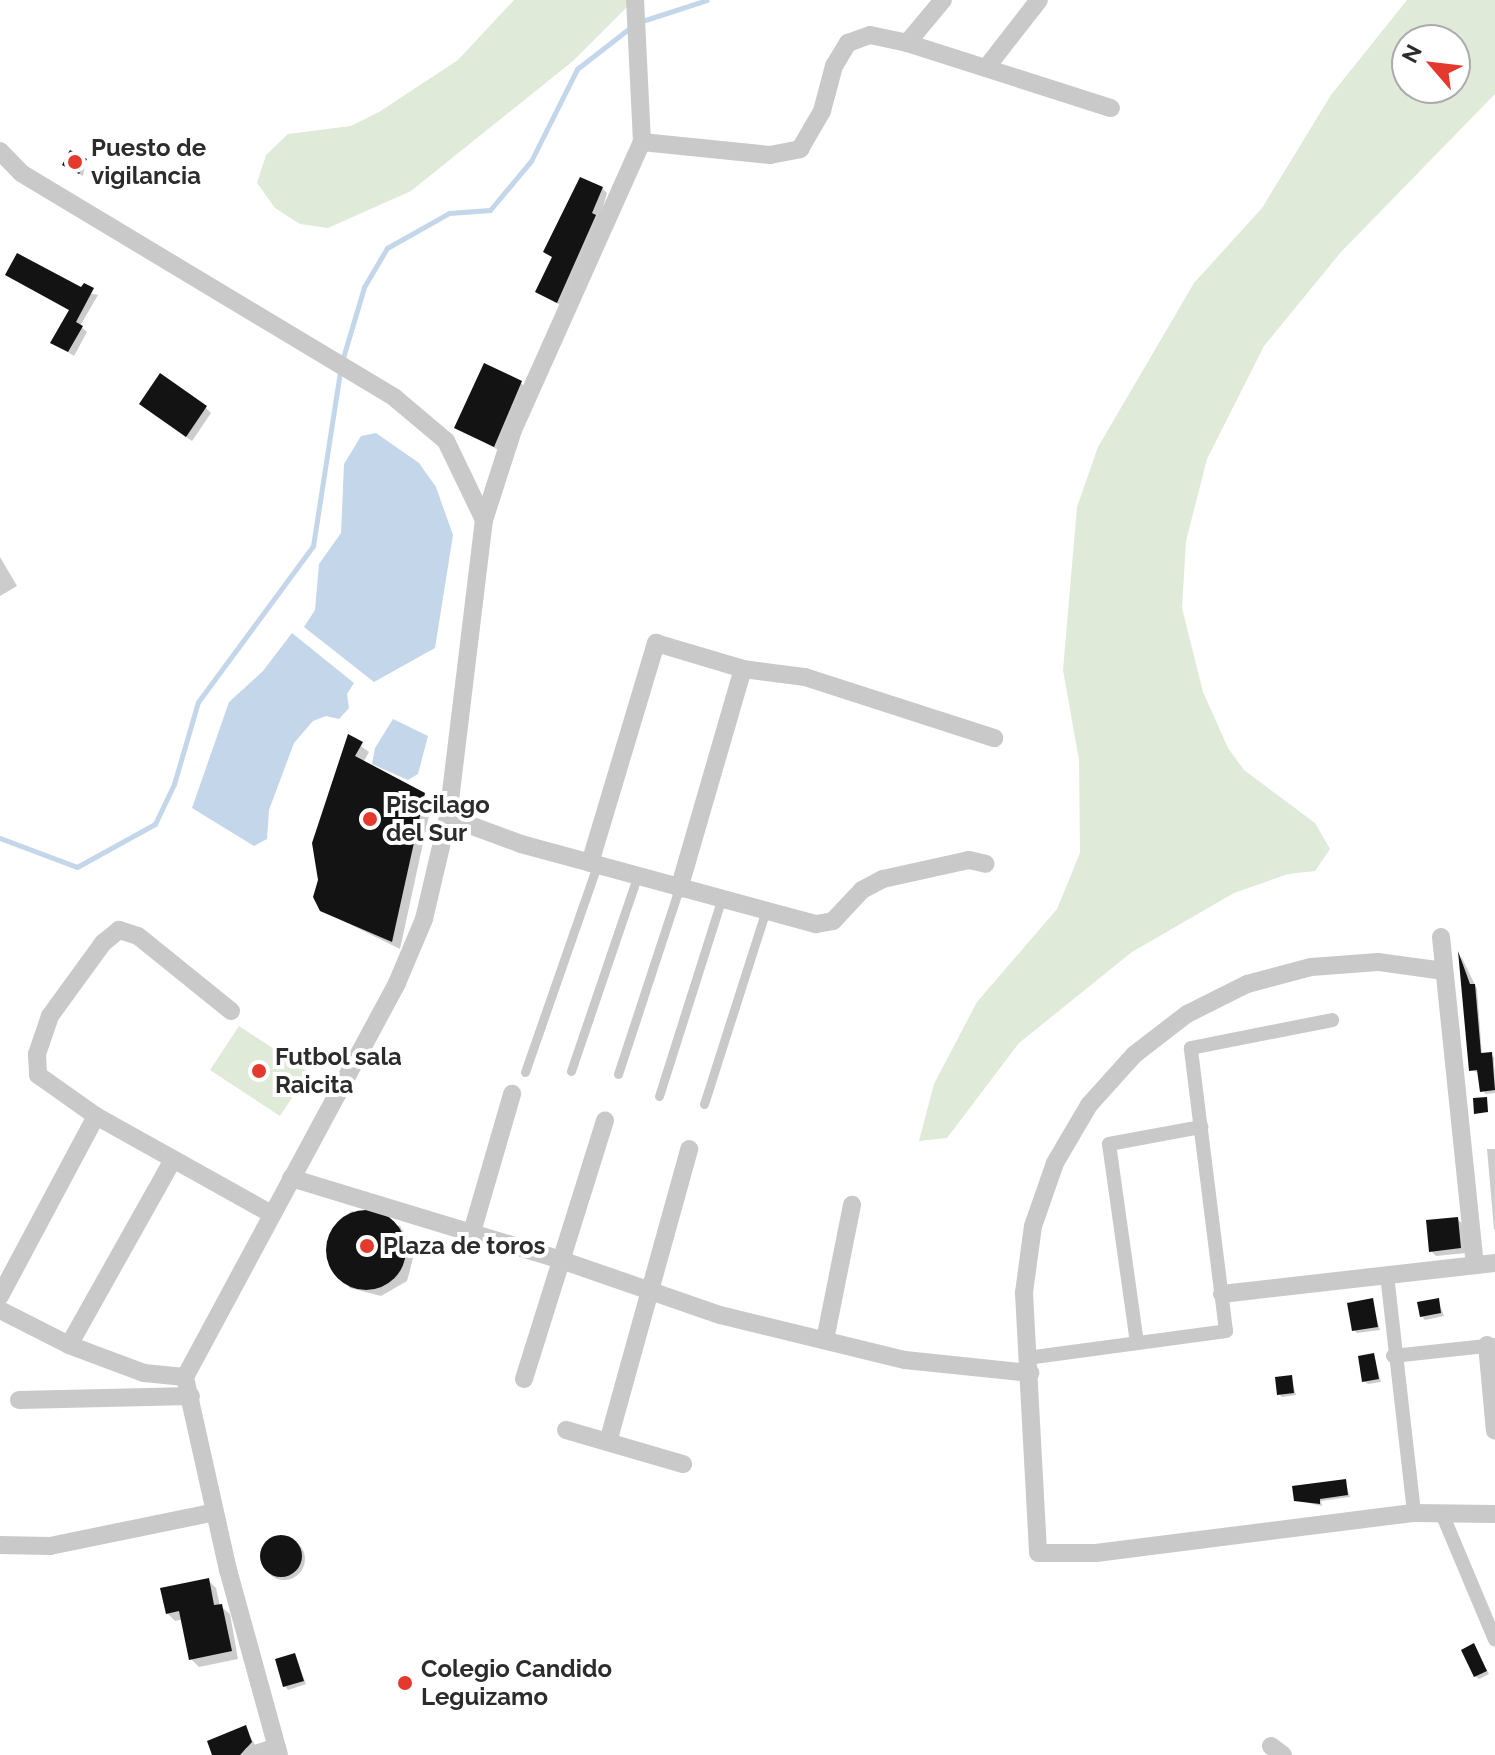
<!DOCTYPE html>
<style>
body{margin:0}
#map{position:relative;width:1495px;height:1755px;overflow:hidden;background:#fff;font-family:Raleway,sans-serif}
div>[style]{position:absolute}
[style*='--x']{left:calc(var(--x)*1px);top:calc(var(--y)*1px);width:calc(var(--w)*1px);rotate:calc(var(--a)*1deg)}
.green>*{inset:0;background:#e0ead9}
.water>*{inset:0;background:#c4d6ea}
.shadow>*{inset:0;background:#0003}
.round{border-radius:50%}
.stream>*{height:5px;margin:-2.5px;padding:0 2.5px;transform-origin:2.5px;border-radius:2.5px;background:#c4d6ea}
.building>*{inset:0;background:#131313}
.service>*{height:9px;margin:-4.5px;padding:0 4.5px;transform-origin:4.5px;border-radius:4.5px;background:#c9c9c9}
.pedestrian>*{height:14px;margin:-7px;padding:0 7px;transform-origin:7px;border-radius:7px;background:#c9c9c9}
.minor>*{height:18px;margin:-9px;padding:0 9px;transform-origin:9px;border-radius:9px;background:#c9c9c9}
.dots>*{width:22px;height:22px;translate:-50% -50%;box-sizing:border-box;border:4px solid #fff;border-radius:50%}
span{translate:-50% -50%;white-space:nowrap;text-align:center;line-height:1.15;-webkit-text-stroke:8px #fff;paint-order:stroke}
.poi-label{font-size:24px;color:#2c2c2c;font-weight:700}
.left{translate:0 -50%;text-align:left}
.north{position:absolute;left:1391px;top:24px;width:80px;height:80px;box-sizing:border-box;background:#fff;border:2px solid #ababab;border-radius:50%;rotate:298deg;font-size:22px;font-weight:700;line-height:32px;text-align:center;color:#2c2c2c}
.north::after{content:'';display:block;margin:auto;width:28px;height:36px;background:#e4392c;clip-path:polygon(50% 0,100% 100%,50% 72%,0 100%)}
</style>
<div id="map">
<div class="green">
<i style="clip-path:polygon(514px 0,634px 0,573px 61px,411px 191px,328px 228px,300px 224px,275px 208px,257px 183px,266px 155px,288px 134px,351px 126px,379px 112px,458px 60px)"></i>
<i style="clip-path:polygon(evenodd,1407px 0,1495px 0,1495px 94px,1341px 252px,1264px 346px,1207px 459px,1186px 541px,1182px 608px,1203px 692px,1228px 748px,1244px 770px,1315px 823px,1330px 849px,1315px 871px,1288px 874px,1234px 893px,1132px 952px,1019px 1043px,947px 1138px,919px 1141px,934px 1084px,977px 1002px,1057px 909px,1080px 853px,1079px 760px,1063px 670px,1077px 507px,1098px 447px,1194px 283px,1262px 208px,1331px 95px,1407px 0,1407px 40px,1455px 40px,1455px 88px,1407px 88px,1407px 40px)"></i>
<i style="clip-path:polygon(239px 1026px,309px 1072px,280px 1116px,210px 1070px)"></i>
</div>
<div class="water">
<i style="clip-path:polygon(376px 433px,419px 463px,436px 487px,453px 535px,435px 648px,374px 682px,304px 627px,315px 610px,319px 564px,341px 533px,344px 464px,361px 436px)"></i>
<i style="clip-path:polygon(292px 633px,354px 683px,347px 694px,349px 708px,339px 719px,326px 716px,313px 721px,294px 743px,269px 810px,267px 839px,254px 846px,192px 808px,229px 702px,263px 671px)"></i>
<i style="clip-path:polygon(393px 719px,428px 736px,418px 774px,408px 780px,372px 764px,375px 748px)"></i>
</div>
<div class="shadow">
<i style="clip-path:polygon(86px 160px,83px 176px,68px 168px)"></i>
<i style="clip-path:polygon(602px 188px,607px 193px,599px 221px,562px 306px,537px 292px)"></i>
<i style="clip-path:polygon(7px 275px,98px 295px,80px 326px,87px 332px,74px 356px,53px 342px,70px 311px)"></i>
<i style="clip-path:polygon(521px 383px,526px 388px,500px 451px,457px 427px)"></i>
<i style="clip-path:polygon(206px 408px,211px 413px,192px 441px,147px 409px)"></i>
<i style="clip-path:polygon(0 557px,17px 586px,0 596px)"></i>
<i style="clip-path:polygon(349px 737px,369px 752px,363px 763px,432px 802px,400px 949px,321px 910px,320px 880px)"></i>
<i style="clip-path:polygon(1461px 956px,1477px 989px,1482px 1055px,1494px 1057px,1495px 1093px,1485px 1094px,1479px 1073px,1471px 1070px)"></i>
<i style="clip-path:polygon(1487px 1149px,1495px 1149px,1495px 1230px,1494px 1229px)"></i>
<i style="clip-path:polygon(352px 1211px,400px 1226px,415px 1251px,407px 1281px,381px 1296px,350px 1288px,327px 1250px,340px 1219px)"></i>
<i style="clip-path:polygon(1457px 1219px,1463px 1224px,1466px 1253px,1436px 1256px,1431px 1251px)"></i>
<i style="clip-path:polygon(1438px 1300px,1444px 1316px,1425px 1320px,1422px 1316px)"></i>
<i style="clip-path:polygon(1372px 1301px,1380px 1330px,1357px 1333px,1354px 1330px)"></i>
<i style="clip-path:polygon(1374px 1355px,1381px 1382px,1368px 1384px,1364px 1381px)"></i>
<i style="clip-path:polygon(1291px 1377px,1296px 1395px,1282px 1397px,1279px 1394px)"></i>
<i style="clip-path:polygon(1345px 1481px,1350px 1497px,1321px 1501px,1322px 1506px,1295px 1500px)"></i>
<i class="round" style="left:263px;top:1538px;width:42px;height:42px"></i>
<i style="clip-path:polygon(208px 1580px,216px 1588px,220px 1606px,230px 1614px,238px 1659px,199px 1667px,191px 1659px,183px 1619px,175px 1621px,167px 1613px)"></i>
<i style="clip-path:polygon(1474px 1646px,1489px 1674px,1479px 1679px,1475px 1676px)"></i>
<i style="clip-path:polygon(295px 1655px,306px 1684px,288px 1690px,285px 1686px)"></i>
<i style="clip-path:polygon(245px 1728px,257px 1748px,247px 1755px,214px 1755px)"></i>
</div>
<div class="stream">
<i style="--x:639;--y:22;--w:71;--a:-17.9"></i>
<i style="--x:342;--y:361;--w:77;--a:-73.4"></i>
<i style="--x:364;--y:287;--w:45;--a:-59.5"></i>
<i style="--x:387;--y:248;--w:71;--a:-29.4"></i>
<i style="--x:449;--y:213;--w:41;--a:-4.2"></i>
<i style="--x:490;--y:210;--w:64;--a:-50.1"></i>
<i style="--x:531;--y:161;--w:103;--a:-63.4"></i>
<i style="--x:577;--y:69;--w:68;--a:-37.9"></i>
<i style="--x:0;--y:838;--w:82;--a:20.6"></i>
<i style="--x:77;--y:867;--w:89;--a:-28.9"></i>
<i style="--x:155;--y:824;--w:44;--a:-64.6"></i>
<i style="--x:174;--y:784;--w:85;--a:-73.7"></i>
<i style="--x:198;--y:702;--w:194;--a:-53.6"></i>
<i style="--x:313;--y:546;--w:177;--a:-81.2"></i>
</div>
<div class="building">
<i style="clip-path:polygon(70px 150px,87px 159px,79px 174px,62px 165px)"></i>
<i style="clip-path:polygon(580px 177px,603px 187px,592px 213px,596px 215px,557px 303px,535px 292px,552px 257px,543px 252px)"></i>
<i style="clip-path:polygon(17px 253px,81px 287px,84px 283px,94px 288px,76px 322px,83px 326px,68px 352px,50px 343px,69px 310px,5px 275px)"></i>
<i style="clip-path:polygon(484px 363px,522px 381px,494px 447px,454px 428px)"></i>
<i style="clip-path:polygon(160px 373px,207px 406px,186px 437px,139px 404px)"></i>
<i style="clip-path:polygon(348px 734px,363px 742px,355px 756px,425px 793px,392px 942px,320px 911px,313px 897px,318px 880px,312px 843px)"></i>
<i style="clip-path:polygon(1458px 951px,1470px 984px,1475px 984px,1481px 1053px,1492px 1052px,1495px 1090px,1480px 1092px,1477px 1070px,1469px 1071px)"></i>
<i style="clip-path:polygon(1487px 1097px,1488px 1112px,1474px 1114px,1473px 1098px)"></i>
<i class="round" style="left:326px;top:1210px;width:80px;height:80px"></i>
<i style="clip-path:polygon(1458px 1217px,1461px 1248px,1429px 1252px,1426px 1220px)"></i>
<i style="clip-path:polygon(1373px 1298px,1378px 1327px,1352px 1331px,1347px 1303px)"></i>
<i style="clip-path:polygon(1439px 1298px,1441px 1313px,1420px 1317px,1417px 1302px)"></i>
<i style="clip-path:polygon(1374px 1353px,1379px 1379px,1362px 1382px,1358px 1356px)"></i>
<i style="clip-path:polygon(1292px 1375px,1294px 1393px,1277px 1395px,1275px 1377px)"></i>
<i style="clip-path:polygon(1346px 1479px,1348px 1495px,1320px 1499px,1320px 1504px,1294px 1501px,1292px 1486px)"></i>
<i class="round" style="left:260px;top:1535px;width:42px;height:42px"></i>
<i style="clip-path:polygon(209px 1578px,214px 1605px,222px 1604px,232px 1651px,189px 1660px,179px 1611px,166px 1614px,160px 1588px)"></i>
<i style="clip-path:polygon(1474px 1643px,1487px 1671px,1474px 1677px,1461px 1650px)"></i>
<i style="clip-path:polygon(295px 1653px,304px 1681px,283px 1687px,275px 1659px)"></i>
<i style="clip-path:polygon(246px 1725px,252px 1742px,240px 1755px,212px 1755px,207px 1741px)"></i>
</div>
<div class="service">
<i style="--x:571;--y:1071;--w:205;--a:-71.2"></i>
<i style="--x:525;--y:1072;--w:219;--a:-70.8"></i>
<i style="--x:618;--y:1074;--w:195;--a:-71.8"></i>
<i style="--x:659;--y:1096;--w:205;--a:-72.4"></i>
<i style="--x:704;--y:1104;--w:201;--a:-72.3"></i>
</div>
<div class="pedestrian">
<i style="--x:1387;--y:1275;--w:240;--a:83.5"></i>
<i style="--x:1137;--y:1343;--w:201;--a:-98"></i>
<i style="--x:1109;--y:1144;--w:94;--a:-10.5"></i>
<i style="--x:1393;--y:1356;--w:103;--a:-6.2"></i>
<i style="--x:1027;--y:1358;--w:201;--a:-7.7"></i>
<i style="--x:1226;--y:1331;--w:285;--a:-97.1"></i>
<i style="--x:1191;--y:1048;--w:144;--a:-11.2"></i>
<i style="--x:1443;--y:1516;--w:134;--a:67.2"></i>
</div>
<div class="minor">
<i style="--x:907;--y:43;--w:214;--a:17.7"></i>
<i style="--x:986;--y:68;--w:86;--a:-52.1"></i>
<i style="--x:642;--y:142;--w:129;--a:5.8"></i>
<i style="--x:770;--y:155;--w:31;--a:-11"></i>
<i style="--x:800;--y:149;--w:44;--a:-59.9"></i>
<i style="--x:822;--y:111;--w:47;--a:-75.1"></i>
<i style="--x:834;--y:66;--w:27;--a:-59"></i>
<i style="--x:848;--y:43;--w:23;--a:-20"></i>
<i style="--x:870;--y:35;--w:38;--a:12"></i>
<i style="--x:907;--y:43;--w:56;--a:-50.1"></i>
<i style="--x:0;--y:151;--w:30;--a:46"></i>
<i style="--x:21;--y:173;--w:436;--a:31"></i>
<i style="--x:395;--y:398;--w:67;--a:40.1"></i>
<i style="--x:446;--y:441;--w:88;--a:64.3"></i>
<i style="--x:448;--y:817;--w:78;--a:20.3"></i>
<i style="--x:521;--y:844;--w:306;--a:15.2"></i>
<i style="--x:816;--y:924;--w:17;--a:-10"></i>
<i style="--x:833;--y:921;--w:42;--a:-46.9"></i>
<i style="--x:862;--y:890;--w:24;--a:-28"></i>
<i style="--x:883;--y:879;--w:88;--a:-12.5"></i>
<i style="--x:969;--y:860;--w:17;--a:13"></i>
<i style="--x:590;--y:863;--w:230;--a:-73.3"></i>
<i style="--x:656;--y:643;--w:91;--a:16.6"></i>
<i style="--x:743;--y:669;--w:63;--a:7.4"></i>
<i style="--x:805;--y:677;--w:199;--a:17.9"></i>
<i style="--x:679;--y:889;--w:229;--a:-73.8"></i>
<i style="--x:1441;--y:937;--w:330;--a:84.1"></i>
<i style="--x:1444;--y:971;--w:67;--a:-172.2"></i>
<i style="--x:1378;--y:962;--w:67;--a:175.7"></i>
<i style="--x:1311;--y:967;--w:66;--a:165.1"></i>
<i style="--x:1247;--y:984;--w:67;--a:153.4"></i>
<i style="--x:1187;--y:1014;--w:67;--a:142.3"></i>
<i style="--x:1134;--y:1055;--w:67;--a:132"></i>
<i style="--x:1089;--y:1105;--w:67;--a:120.4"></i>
<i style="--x:1055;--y:1163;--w:67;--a:109.2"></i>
<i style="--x:1033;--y:1226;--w:68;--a:97.7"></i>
<i style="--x:1024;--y:1293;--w:260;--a:86.9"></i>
<i style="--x:1038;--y:1553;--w:58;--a:0"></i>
<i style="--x:1096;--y:1553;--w:321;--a:-7.2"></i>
<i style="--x:1414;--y:1513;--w:81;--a:0.7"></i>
<i style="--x:231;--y:1011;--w:119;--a:-141.1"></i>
<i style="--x:138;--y:936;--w:20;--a:-162"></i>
<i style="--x:119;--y:930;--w:21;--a:141"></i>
<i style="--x:103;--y:943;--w:90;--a:126"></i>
<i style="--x:50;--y:1016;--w:40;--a:108.9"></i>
<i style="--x:37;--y:1054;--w:21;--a:87"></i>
<i style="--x:38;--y:1075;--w:71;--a:35.3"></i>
<i style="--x:96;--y:1116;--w:201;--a:29.2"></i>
<i style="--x:291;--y:1178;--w:282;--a:16.9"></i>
<i style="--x:561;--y:1260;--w:168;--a:19.1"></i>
<i style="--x:720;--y:1315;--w:190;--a:13.7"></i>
<i style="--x:905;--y:1360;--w:126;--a:5.9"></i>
<i style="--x:472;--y:1232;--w:144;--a:-73.8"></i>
<i style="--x:1222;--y:1294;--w:275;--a:-6.5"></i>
<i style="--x:0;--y:1296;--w:204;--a:-61.9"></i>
<i style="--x:0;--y:1310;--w:77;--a:26.9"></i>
<i style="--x:69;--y:1345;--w:80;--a:20.5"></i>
<i style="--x:144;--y:1373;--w:41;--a:5.6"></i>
<i style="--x:825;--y:1340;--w:138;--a:-78.7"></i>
<i style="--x:69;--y:1345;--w:212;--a:-60.7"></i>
<i style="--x:1487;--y:1345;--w:86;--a:84.7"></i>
<i style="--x:524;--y:1379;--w:271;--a:-72.6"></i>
<i style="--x:19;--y:1400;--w:172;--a:-1.3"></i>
<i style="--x:566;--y:1430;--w:122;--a:16.2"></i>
<i style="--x:608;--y:1442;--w:304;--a:-74.5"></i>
<i style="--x:0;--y:1545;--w:50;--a:1.1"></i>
<i style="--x:50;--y:1546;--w:168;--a:-11.6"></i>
<i style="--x:1271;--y:1746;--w:15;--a:37"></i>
<i style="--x:252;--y:1755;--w:26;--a:-18"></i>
<i style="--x:279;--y:1755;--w:192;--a:-105.4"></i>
<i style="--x:228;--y:1570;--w:198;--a:-102.6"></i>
<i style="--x:185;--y:1377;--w:447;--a:-61.7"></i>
<i style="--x:397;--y:983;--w:69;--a:-67.1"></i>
<i style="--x:424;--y:919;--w:105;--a:-76.8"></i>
<i style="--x:448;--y:817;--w:299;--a:-83.1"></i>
<i style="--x:484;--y:520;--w:95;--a:-72.1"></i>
<i style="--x:513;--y:430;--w:316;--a:-65.9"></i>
<i style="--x:642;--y:142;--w:142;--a:-92.8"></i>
</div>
<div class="dots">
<i style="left:75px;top:162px;background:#e4392c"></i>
<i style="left:370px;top:819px;background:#e4392c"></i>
<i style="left:259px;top:1071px;background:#e4392c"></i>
<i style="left:367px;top:1246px;background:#e4392c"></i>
<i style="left:405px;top:1683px;background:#e4392c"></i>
</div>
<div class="poi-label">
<span class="left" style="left:91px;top:162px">Puesto de<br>vigilancia</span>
<span class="left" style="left:386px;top:819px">Piscilago<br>del Sur</span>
<span class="left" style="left:275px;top:1071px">Futbol sala<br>Raicita</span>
<span class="left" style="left:383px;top:1246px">Plaza de toros</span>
<span class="left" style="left:421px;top:1683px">Colegio Candido<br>Leguizamo</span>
</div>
<div class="north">N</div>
</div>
